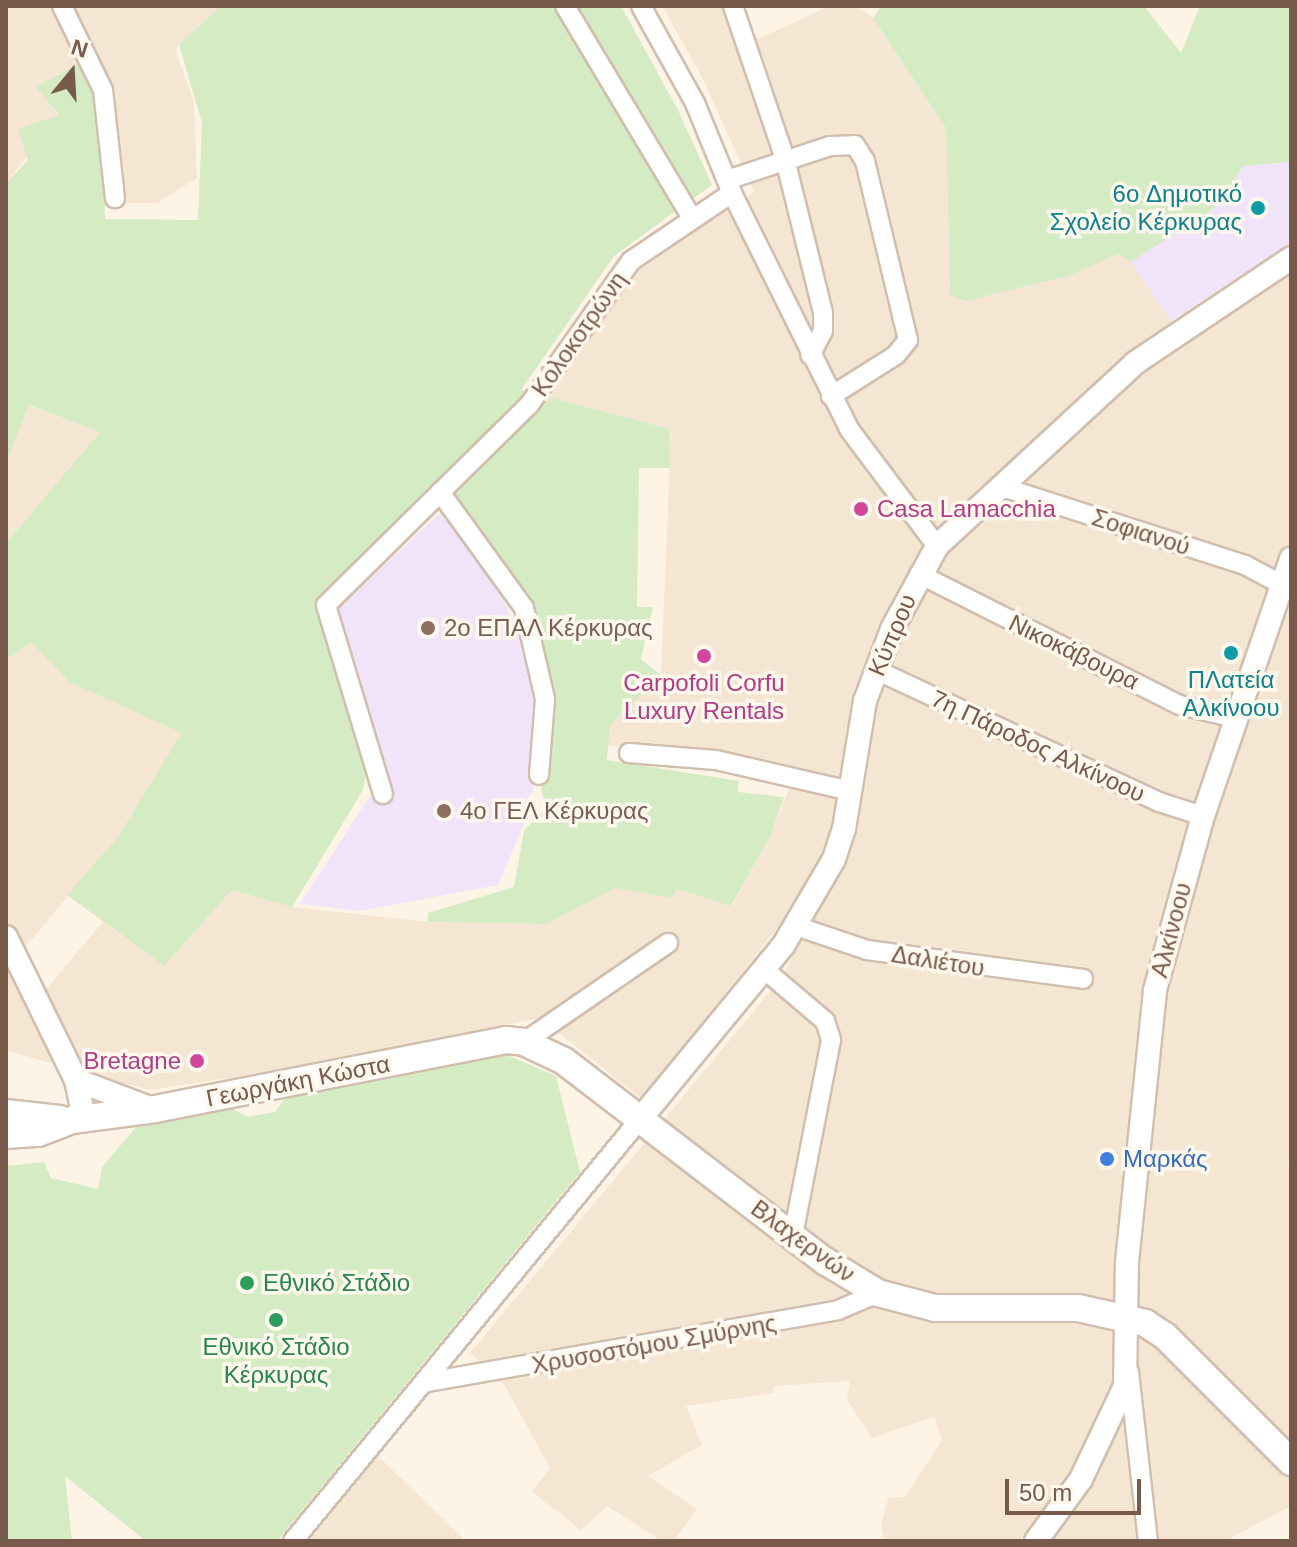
<!DOCTYPE html>
<meta charset="utf-8">
<style>
body{margin:0}
#map{position:relative;width:1297px;height:1547px;overflow:hidden;background:#fdf4e6;font-family:Arial,sans-serif}
div>[style]{position:absolute}
[style*='--x']{left:calc(var(--x)*1px);top:calc(var(--y)*1px);width:calc(var(--w)*1px);rotate:calc(var(--a)*1deg)}
.residential>*{inset:0;background:#f5e6d4}
.education>*{inset:0;background:#f1e3f9}
.green>*{inset:0;background:#d4ebc4}
.roads{filter:drop-shadow(2px 0 #d1beae) drop-shadow(-2px 0 #d1beae) drop-shadow(0 2px #d1beae) drop-shadow(0 -2px #d1beae)}
.minor>*{height:18px;margin:-9px;padding:0 9px;transform-origin:9px;border-radius:9px;background:#fff}
.tertiary>*{height:22px;margin:-11px;padding:0 11px;transform-origin:11px;border-radius:11px;background:#fff}
.secondary>*{height:26px;margin:-13px;padding:0 13px;transform-origin:13px;border-radius:13px;background:#fff}
.dots>*{width:22px;height:22px;translate:-50% -50%;box-sizing:border-box;border:4px solid #fff8ed;border-radius:50%}
span{translate:-50% -50%;white-space:nowrap;text-align:center;line-height:1.15;-webkit-text-stroke:7px #fff8ed;paint-order:stroke}
.culture-label{font-size:24px;color:#0d838f}
.right{translate:-100% -50%;text-align:right}
.street-label{font-size:24px;color:#775a4a}
.hotel-label{font-size:24px;color:#b23c85}
.left{translate:0 -50%;text-align:left}
.education-label{font-size:24px;color:#785e54}
.shop-label{font-size:24px;color:#366cbe}
.leisure-label{font-size:24px;color:#27864d}
.frame{position:absolute;inset:0;border:8px solid #775a4a;pointer-events:none}
.north{position:absolute;left:32px;top:32px;width:80px;height:80px;-webkit-text-stroke:6px #fff8ed;paint-order:stroke;rotate:18deg;font-size:22px;font-weight:700;line-height:32px;text-align:center;color:#775a4a}
.north::after{content:'';display:block;margin:auto;width:28px;height:36px;background:#775a4a;clip-path:polygon(50% 0,100% 100%,50% 72%,0 100%)}
.scale{position:absolute;left:1005px;top:1479px;width:136px;height:36px;box-sizing:border-box;border:4px solid #775a4a;border-top:0;padding-left:10px;font-size:24px;line-height:28px;white-space:nowrap;color:#775a4a;-webkit-text-stroke:6px #fff8ed;paint-order:stroke}
</style>
<div id="map">
<div class="residential">
<i style="clip-path:polygon(6px 6px,220px 6px,175px 49px,194px 102px,197px 178px,157px 203px,124px 203px,116px 136px,95px 55px,37px 87px,59px 116px,6px 183px)"></i>
<i style="clip-path:polygon(662px 6px,729px 6px,742px 46px,830px 6px,857px 6px,873px 18px,946px 128px,950px 294px,964px 301px,1068px 276px,1118px 254px,1131px 262px,1186px 342px,1291px 270px,1291px 1153px,1287px 1165px,1291px 1166px,1291px 1506px,1225px 1541px,885px 1541px,881px 1526px,888px 1498px,905px 1497px,942px 1440px,934px 1417px,872px 1438px,847px 1400px,850px 1381px,774px 1386px,773px 1393px,686px 1406px,702px 1445px,648px 1476px,697px 1509px,674px 1541px,662px 1541px,607px 1506px,581px 1530px,532px 1492px,550px 1468px,504px 1384px,470px 1353px,783px 976px,812px 918px,794px 907px,642px 1099px,540px 1018px,281px 1070px,150px 1090px,81px 1072px,42px 994px,103px 922px,164px 966px,232px 890px,292px 907px,428px 922px,547px 924px,615px 888px,673px 898px,677px 889px,732px 906px,771px 835px,795px 774px,711px 753px,608px 745px,610px 725px,661px 674px,671px 433px,670px 429px,549px 398px,638px 271px,754px 192px,701px 75px)"></i>
<i style="clip-path:polygon(28px 405px,100px 432px,6px 543px,6px 462px)"></i>
<i style="clip-path:polygon(31px 642px,69px 682px,183px 733px,117px 838px,11px 964px,55px 1058px,50px 1063px,6px 1050px,6px 660px)"></i>
<i style="clip-path:polygon(378px 1456px,466px 1541px,309px 1541px)"></i>
</div>
<div class="education">
<i style="clip-path:polygon(1291px 162px,1291px 242px,1171px 321px,1131px 262px,1219px 205px,1243px 166px)"></i>
<i style="clip-path:polygon(440px 513px,484px 563px,525px 643px,535px 703px,535px 751px,533px 791px,523px 826px,498px 885px,359px 911px,300px 904px,370px 796px,386px 793px,334px 612px)"></i>
</div>
<div class="green">
<i style="clip-path:polygon(220px 6px,621px 6px,678px 110px,712px 185px,614px 256px,521px 390px,670px 429px,670px 468px,639px 468px,637px 607px,653px 607px,641px 659px,661px 675px,610px 725px,607px 760px,739px 781px,738px 792px,784px 797px,771px 835px,731px 906px,677px 889px,673px 898px,615px 888px,547px 924px,428px 922px,428px 913px,514px 887px,524px 831px,545px 809px,539px 775px,545px 699px,524px 608px,433px 482px,318px 604px,369px 760px,363px 790px,292px 907px,232px 890px,164px 966px,67px 895px,117px 838px,182px 733px,69px 682px,31px 642px,6px 660px,6px 543px,100px 432px,29px 405px,6px 462px,6px 183px,28px 160px,18px 129px,59px 115px,36px 87px,84px 61px,102px 120px,105px 219px,198px 220px,202px 123px,179px 45px)"></i>
<i style="clip-path:polygon(881px 6px,1144px 6px,1181px 53px,1200px 6px,1291px 6px,1291px 162px,1243px 166px,1219px 205px,1131px 262px,1118px 254px,1068px 276px,965px 301px,950px 295px,946px 128px,873px 18px)"></i>
<i style="clip-path:polygon(507px 1055px,556px 1076px,580px 1172px,277px 1541px,146px 1541px,65px 1476px,72px 1541px,6px 1541px,6px 1166px,44px 1162px,51px 1178px,98px 1189px,102px 1167px,136px 1127px,233px 1109px,247px 1117px,275px 1112px,286px 1097px)"></i>
</div>
<div class="roads">
<div class="minor">
<i style="--x:62;--y:6;--w:93;--a:64"></i>
<i style="--x:103;--y:90;--w:109;--a:83.7"></i>
<i style="--x:565;--y:6;--w:247;--a:59.1"></i>
<i style="--x:641;--y:6;--w:111;--a:60.9"></i>
<i style="--x:695;--y:103;--w:97;--a:67.7"></i>
<i style="--x:732;--y:193;--w:263;--a:63.6"></i>
<i style="--x:849;--y:429;--w:146;--a:53.1"></i>
<i style="--x:733;--y:6;--w:162;--a:71.2"></i>
<i style="--x:785;--y:159;--w:159;--a:76.1"></i>
<i style="--x:823;--y:313;--w:18;--a:90"></i>
<i style="--x:823;--y:331;--w:27;--a:118"></i>
<i style="--x:727;--y:180;--w:108;--a:-18.3"></i>
<i style="--x:830;--y:146;--w:25;--a:-2"></i>
<i style="--x:855;--y:145;--w:19;--a:58"></i>
<i style="--x:865;--y:161;--w:184;--a:76.5"></i>
<i style="--x:908;--y:340;--w:19;--a:129"></i>
<i style="--x:896;--y:355;--w:77;--a:147.8"></i>
<i style="--x:999;--y:486;--w:258;--a:17.8"></i>
<i style="--x:1245;--y:565;--w:40;--a:28"></i>
<i style="--x:440;--y:492;--w:143;--a:54.1"></i>
<i style="--x:524;--y:608;--w:93;--a:77"></i>
<i style="--x:545;--y:699;--w:76;--a:94.5"></i>
<i style="--x:919;--y:574;--w:292;--a:26.7"></i>
<i style="--x:1180;--y:705;--w:57;--a:13.3"></i>
<i style="--x:876;--y:670;--w:312;--a:25"></i>
<i style="--x:1159;--y:802;--w:46;--a:17.7"></i>
<i style="--x:629;--y:753;--w:87;--a:4.6"></i>
<i style="--x:716;--y:760;--w:138;--a:13"></i>
<i style="--x:383;--y:794;--w:197;--a:-106.8"></i>
<i style="--x:326;--y:605;--w:285;--a:-44.6"></i>
<i style="--x:529;--y:405;--w:176;--a:-54.7"></i>
<i style="--x:631;--y:261;--w:122;--a:-34"></i>
<i style="--x:796;--y:926;--w:75;--a:18.7"></i>
<i style="--x:867;--y:950;--w:218;--a:7.6"></i>
<i style="--x:765;--y:970;--w:79;--a:40.4"></i>
<i style="--x:825;--y:1021;--w:20;--a:72"></i>
<i style="--x:831;--y:1040;--w:200;--a:101"></i>
<i style="--x:524;--y:1042;--w:175;--a:-34.5"></i>
<i style="--x:1129;--y:1372;--w:170;--a:83.6"></i>
<i style="--x:427;--y:1382;--w:417;--a:-9.9"></i>
<i style="--x:838;--y:1310;--w:43;--a:-23"></i>
<i style="--x:293;--y:1541;--w:548;--a:-50.56"></i>
</div>
<div class="tertiary">
<i style="--x:6;--y:937;--w:159;--a:63.9"></i>
<i style="--x:76;--y:1080;--w:40;--a:78"></i>
<i style="--x:76;--y:1080;--w:79;--a:20.7"></i>
<i style="--x:641;--y:1118;--w:223;--a:-50.5"></i>
<i style="--x:783;--y:946;--w:101;--a:-59.6"></i>
<i style="--x:834;--y:859;--w:32;--a:-72"></i>
<i style="--x:844;--y:829;--w:130;--a:-80.7"></i>
<i style="--x:865;--y:701;--w:77;--a:-69.4"></i>
<i style="--x:892;--y:629;--w:94;--a:-61.5"></i>
<i style="--x:937;--y:546;--w:270;--a:-42.7"></i>
<i style="--x:1135;--y:363;--w:188;--a:-33.9"></i>
<i style="--x:1036;--y:1541;--w:77;--a:-54"></i>
<i style="--x:1081;--y:1479;--w:103;--a:-64.7"></i>
<i style="--x:1125;--y:1386;--w:124;--a:-89.1"></i>
<i style="--x:1127;--y:1262;--w:273;--a:-84.1"></i>
<i style="--x:1155;--y:990;--w:180;--a:-74.6"></i>
<i style="--x:1203;--y:816;--w:272;--a:-71.1"></i>
</div>
<div class="secondary">
<i style="--x:6;--y:1113;--w:54;--a:6.3"></i>
<i style="--x:6;--y:1135;--w:32;--a:-4"></i>
<i style="--x:38;--y:1133;--w:36;--a:-21"></i>
<i style="--x:72;--y:1120;--w:84;--a:-7.5"></i>
<i style="--x:155;--y:1109;--w:358;--a:-11.1"></i>
<i style="--x:506;--y:1040;--w:18;--a:6"></i>
<i style="--x:524;--y:1042;--w:44;--a:25.4"></i>
<i style="--x:564;--y:1061;--w:329;--a:37.5"></i>
<i style="--x:825;--y:1261;--w:62;--a:31.1"></i>
<i style="--x:878;--y:1293;--w:59;--a:14.7"></i>
<i style="--x:935;--y:1308;--w:143;--a:0"></i>
<i style="--x:1078;--y:1308;--w:69;--a:12.6"></i>
<i style="--x:1145;--y:1323;--w:24;--a:33"></i>
<i style="--x:1165;--y:1336;--w:178;--a:45"></i>
</div>
</div>
<div class="dots">
<i style="left:1258px;top:208px;background:#0f9aa8"></i>
<i style="left:861px;top:509px;background:#d1479c"></i>
<i style="left:428px;top:628px;background:#8d6e63"></i>
<i style="left:1231px;top:653px;background:#0f9aa8"></i>
<i style="left:704px;top:656px;background:#d1479c"></i>
<i style="left:444px;top:811px;background:#8d6e63"></i>
<i style="left:197px;top:1061px;background:#d1479c"></i>
<i style="left:1107px;top:1159px;background:#3f7fe0"></i>
<i style="left:247px;top:1283px;background:#2e9e5b"></i>
<i style="left:276px;top:1320px;background:#2e9e5b"></i>
</div>
<div class="culture-label">
<span class="right" style="left:1242px;top:208px">6o Δημοτικό<br>Σχολείο Κέρκυρας</span>
<span style="left:1231px;top:694px">ΠΛατεία<br>Αλκίνοου</span>
</div>
<div class="street-label">
<span style="left:579px;top:334px;rotate:-55deg">Κολοκοτρώνη</span>
<span style="left:1141px;top:532px;rotate:18deg">Σοφιανού</span>
<span style="left:892px;top:635px;rotate:-67deg">Κύπρου</span>
<span style="left:1074px;top:652px;rotate:26deg">Νικοκάβουρα</span>
<span style="left:1038px;top:746px;rotate:25deg">7η Πάροδος Αλκίνοου</span>
<span style="left:1171px;top:930px;rotate:-75deg">Αλκίνοου</span>
<span style="left:938px;top:961px;rotate:9deg">Δαλιέτου</span>
<span style="left:298px;top:1081px;rotate:-11deg">Γεωργάκη Κώστα</span>
<span style="left:803px;top:1241px;rotate:36deg">Βλαχερνών</span>
<span style="left:654px;top:1344px;rotate:-10deg">Χρυσοστόμου Σμύρνης</span>
</div>
<div class="hotel-label">
<span class="left" style="left:877px;top:509px">Casa Lamacchia</span>
<span style="left:704px;top:697px">Carpofoli Corfu<br>Luxury Rentals</span>
<span class="right" style="left:181px;top:1061px">Bretagne</span>
</div>
<div class="education-label">
<span class="left" style="left:444px;top:628px">2ο ΕΠΑΛ Κέρκυρας</span>
<span class="left" style="left:460px;top:811px">4ο ΓΕΛ Κέρκυρας</span>
</div>
<div class="shop-label">
<span class="left" style="left:1123px;top:1159px">Μαρκάς</span>
</div>
<div class="leisure-label">
<span class="left" style="left:263px;top:1283px">Εθνικό Στάδιο</span>
<span style="left:276px;top:1361px">Εθνικό Στάδιο<br>Κέρκυρας</span>
</div>
<div class="frame"></div>
<div class="north">N</div>
<div class="scale">50 m</div>
</div>
